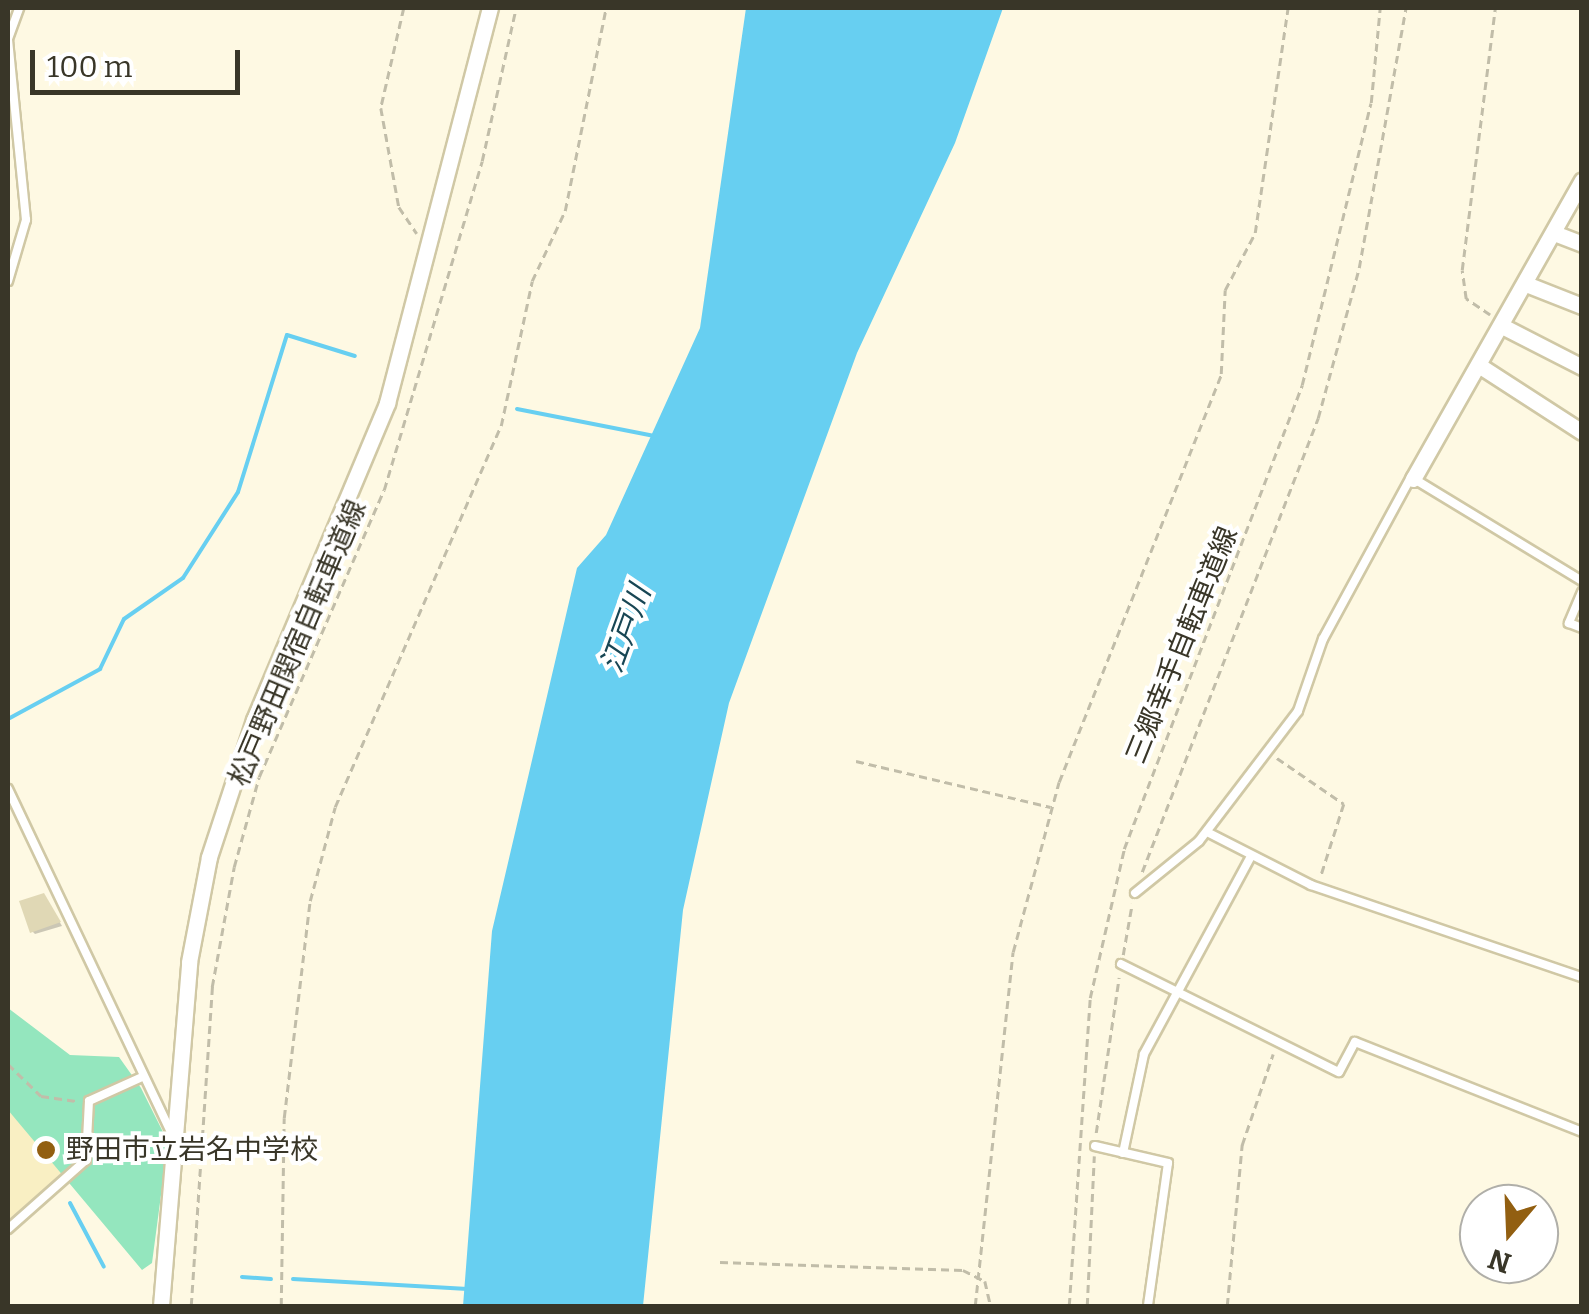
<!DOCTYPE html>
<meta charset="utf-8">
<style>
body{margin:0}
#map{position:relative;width:1589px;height:1314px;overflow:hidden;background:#fef9e3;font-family:Bitter,"Noto Sans JP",serif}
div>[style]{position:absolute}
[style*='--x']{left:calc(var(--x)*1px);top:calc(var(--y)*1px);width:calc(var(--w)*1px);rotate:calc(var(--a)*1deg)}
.built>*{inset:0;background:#f9efc3}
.green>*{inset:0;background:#94e6be}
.water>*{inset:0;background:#67cff1}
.shadow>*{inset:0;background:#0003}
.stream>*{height:4px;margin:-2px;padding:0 2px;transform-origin:2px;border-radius:2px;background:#67cff1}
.building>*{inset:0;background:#e0d8b5}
.path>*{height:2.5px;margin-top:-1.25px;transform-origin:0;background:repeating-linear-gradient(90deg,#c1bda9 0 8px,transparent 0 13px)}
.roads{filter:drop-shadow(2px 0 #d0c8a5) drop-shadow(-2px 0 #d0c8a5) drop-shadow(0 2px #d0c8a5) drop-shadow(0 -2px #d0c8a5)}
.lane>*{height:8px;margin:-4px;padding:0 4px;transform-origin:4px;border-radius:4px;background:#fff}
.street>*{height:15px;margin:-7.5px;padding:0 7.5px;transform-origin:7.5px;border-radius:7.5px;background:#fff}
.dots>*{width:28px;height:28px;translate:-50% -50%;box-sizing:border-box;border:5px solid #fff;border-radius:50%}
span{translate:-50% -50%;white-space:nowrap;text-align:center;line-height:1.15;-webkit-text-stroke:8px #fff;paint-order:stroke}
.street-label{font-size:28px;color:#393628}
.poi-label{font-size:28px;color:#393628}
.left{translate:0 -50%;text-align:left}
.water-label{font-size:30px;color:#184654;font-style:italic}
.frame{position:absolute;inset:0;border:10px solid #393628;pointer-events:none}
.north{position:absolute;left:1459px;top:1184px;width:100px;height:100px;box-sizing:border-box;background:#fff;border:2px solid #b0afa9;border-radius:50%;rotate:199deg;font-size:28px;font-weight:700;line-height:40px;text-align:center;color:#393628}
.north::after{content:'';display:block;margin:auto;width:35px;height:45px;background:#925f11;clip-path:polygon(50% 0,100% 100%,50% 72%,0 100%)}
.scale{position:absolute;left:30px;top:50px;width:210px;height:45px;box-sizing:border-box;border:5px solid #393628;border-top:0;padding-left:12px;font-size:30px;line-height:35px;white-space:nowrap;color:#393628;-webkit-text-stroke:8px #fff;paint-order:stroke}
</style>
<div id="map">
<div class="built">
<i style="clip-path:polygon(8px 1070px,83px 1155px,8px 1224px)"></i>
</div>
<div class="green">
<i style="clip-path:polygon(8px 1008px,70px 1055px,119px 1057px,141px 1088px,168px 1142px,152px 1263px,142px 1270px,8px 1110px)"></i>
</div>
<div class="water">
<i style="clip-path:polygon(746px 8px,1003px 8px,955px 143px,857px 353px,729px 703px,683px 910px,643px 1306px,463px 1306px,492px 931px,577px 568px,606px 535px,700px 328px)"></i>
</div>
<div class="shadow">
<i style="clip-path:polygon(49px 904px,62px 926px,35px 934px,32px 931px)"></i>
</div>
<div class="stream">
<i style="--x:517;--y:409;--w:140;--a:11.1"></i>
<i style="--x:8;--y:719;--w:105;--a:-28.5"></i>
<i style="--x:100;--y:669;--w:55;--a:-64.4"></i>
<i style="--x:124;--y:619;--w:72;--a:-34.8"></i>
<i style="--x:183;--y:578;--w:102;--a:-57.4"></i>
<i style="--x:238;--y:492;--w:164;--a:-72.7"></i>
<i style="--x:287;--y:335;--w:71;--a:17.2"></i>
<i style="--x:70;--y:1203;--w:72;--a:62"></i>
<i style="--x:242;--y:1277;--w:29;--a:4"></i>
<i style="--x:293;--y:1279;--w:175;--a:3.3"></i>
</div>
<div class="building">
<i style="clip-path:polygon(44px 893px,61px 922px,30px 933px,19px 901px)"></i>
</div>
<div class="path">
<i style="--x:404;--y:8;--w:103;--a:103"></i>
<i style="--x:381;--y:108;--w:101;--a:79.7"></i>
<i style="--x:399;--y:207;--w:32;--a:56"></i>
<i style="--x:1490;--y:315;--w:29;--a:-146"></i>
<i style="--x:1466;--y:299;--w:29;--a:-98"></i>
<i style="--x:1462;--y:270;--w:264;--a:-82.8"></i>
<i style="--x:1277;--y:758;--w:81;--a:34.5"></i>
<i style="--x:1344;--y:804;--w:76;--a:107.7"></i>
<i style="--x:856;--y:761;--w:200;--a:13.3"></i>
<i style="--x:1142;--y:872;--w:487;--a:-68.8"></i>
<i style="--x:1318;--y:418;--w:156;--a:-74.7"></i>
<i style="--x:1359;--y:268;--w:264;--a:-79.8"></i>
<i style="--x:1123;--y:955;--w:52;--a:-80"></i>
<i style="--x:8;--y:1064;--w:46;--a:44.1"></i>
<i style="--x:41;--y:1096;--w:37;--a:8"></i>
<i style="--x:1096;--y:1133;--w:157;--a:-81.6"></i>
<i style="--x:720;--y:1262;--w:243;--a:1.9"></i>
<i style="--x:963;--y:1270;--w:25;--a:27"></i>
<i style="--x:985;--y:1281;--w:26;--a:77"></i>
<i style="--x:191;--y:1306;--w:320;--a:-86.2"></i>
<i style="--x:212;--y:987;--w:122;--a:-79.6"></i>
<i style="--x:234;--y:867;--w:93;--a:-74.5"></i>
<i style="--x:259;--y:777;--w:313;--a:-66.5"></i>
<i style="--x:384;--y:490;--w:343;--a:-73.4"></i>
<i style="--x:482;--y:161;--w:157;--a:-77.5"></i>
<i style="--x:281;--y:1306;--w:188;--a:-89.1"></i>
<i style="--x:284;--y:1118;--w:219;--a:-83.2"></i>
<i style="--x:310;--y:901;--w:97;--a:-75.1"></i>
<i style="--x:335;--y:807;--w:416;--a:-66.5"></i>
<i style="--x:501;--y:426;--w:148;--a:-77.9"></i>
<i style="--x:532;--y:281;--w:77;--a:-64.8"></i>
<i style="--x:565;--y:211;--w:207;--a:-78.6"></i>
<i style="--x:975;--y:1306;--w:356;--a:-83.9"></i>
<i style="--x:1013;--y:952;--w:176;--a:-74.9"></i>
<i style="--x:1059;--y:782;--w:439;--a:-68.3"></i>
<i style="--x:1221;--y:374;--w:84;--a:-87.3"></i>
<i style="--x:1225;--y:290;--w:64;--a:-62.2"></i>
<i style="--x:1255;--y:233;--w:227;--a:-81.7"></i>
<i style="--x:1069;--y:1306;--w:309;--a:-86.1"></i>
<i style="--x:1090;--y:998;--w:153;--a:-77.1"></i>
<i style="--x:1124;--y:849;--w:497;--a:-69"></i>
<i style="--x:1302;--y:385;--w:290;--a:-76.3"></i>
<i style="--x:1371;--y:103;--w:95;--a:-84.6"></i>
<i style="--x:1087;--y:1306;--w:150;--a:-87.3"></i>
<i style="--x:1227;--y:1306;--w:162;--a:-84.7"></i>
<i style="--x:1242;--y:1145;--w:96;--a:-71.2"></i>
</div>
<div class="roads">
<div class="lane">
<i style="--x:8;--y:281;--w:64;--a:-73.6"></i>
<i style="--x:26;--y:220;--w:182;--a:-95.7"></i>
<i style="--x:8;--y:39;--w:33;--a:-70"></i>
<i style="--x:1582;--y:592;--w:34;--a:113"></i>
<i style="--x:1569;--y:623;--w:14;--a:21"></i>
<i style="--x:8;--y:789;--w:384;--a:64.6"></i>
<i style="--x:1207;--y:832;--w:117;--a:27"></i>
<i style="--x:1311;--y:885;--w:286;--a:18.8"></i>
<i style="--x:1135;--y:893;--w:82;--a:-39.1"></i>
<i style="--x:1199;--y:841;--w:163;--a:-52.7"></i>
<i style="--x:1298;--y:711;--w:76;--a:-70.9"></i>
<i style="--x:1323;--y:639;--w:184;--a:-61.5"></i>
<i style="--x:1411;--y:477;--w:200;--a:31.3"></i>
<i style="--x:1121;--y:964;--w:243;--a:26.4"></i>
<i style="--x:1339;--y:1072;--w:34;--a:-62"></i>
<i style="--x:1355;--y:1042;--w:244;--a:21.6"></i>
<i style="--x:1095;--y:1146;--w:75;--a:13.1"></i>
<i style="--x:1168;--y:1163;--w:144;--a:98"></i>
<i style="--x:1123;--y:1153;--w:101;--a:-78"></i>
<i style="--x:1144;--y:1054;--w:225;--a:-61.6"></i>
<i style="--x:8;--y:1229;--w:104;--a:-41.5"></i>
<i style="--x:86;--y:1160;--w:59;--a:-87.1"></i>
<i style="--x:89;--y:1101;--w:58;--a:-24.4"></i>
</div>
<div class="street">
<i style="--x:1554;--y:233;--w:30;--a:21"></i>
<i style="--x:1526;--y:284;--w:60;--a:21.4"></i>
<i style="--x:1504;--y:327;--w:88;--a:27.1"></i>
<i style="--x:1480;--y:366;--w:121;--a:32.9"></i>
<i style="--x:1413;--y:479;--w:343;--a:-60.5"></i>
<i style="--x:161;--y:1306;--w:345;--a:-85.3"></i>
<i style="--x:189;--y:962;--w:107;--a:-79.2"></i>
<i style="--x:209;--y:857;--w:144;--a:-71.8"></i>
<i style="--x:254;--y:720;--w:344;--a:-67.2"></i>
<i style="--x:387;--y:403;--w:408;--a:-75.4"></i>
</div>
</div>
<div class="dots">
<i style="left:46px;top:1150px;background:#925f11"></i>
</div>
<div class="street-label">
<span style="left:298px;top:643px;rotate:-67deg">松戸野田関宿自転車道線</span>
<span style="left:1182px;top:645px;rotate:-68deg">三郷幸手自転車道線</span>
</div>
<div class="poi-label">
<span class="left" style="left:66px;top:1150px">野田市立岩名中学校</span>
</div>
<div class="water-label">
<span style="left:626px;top:629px;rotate:-70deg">江戸川</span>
</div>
<div class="frame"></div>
<div class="north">N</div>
<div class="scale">100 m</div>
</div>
